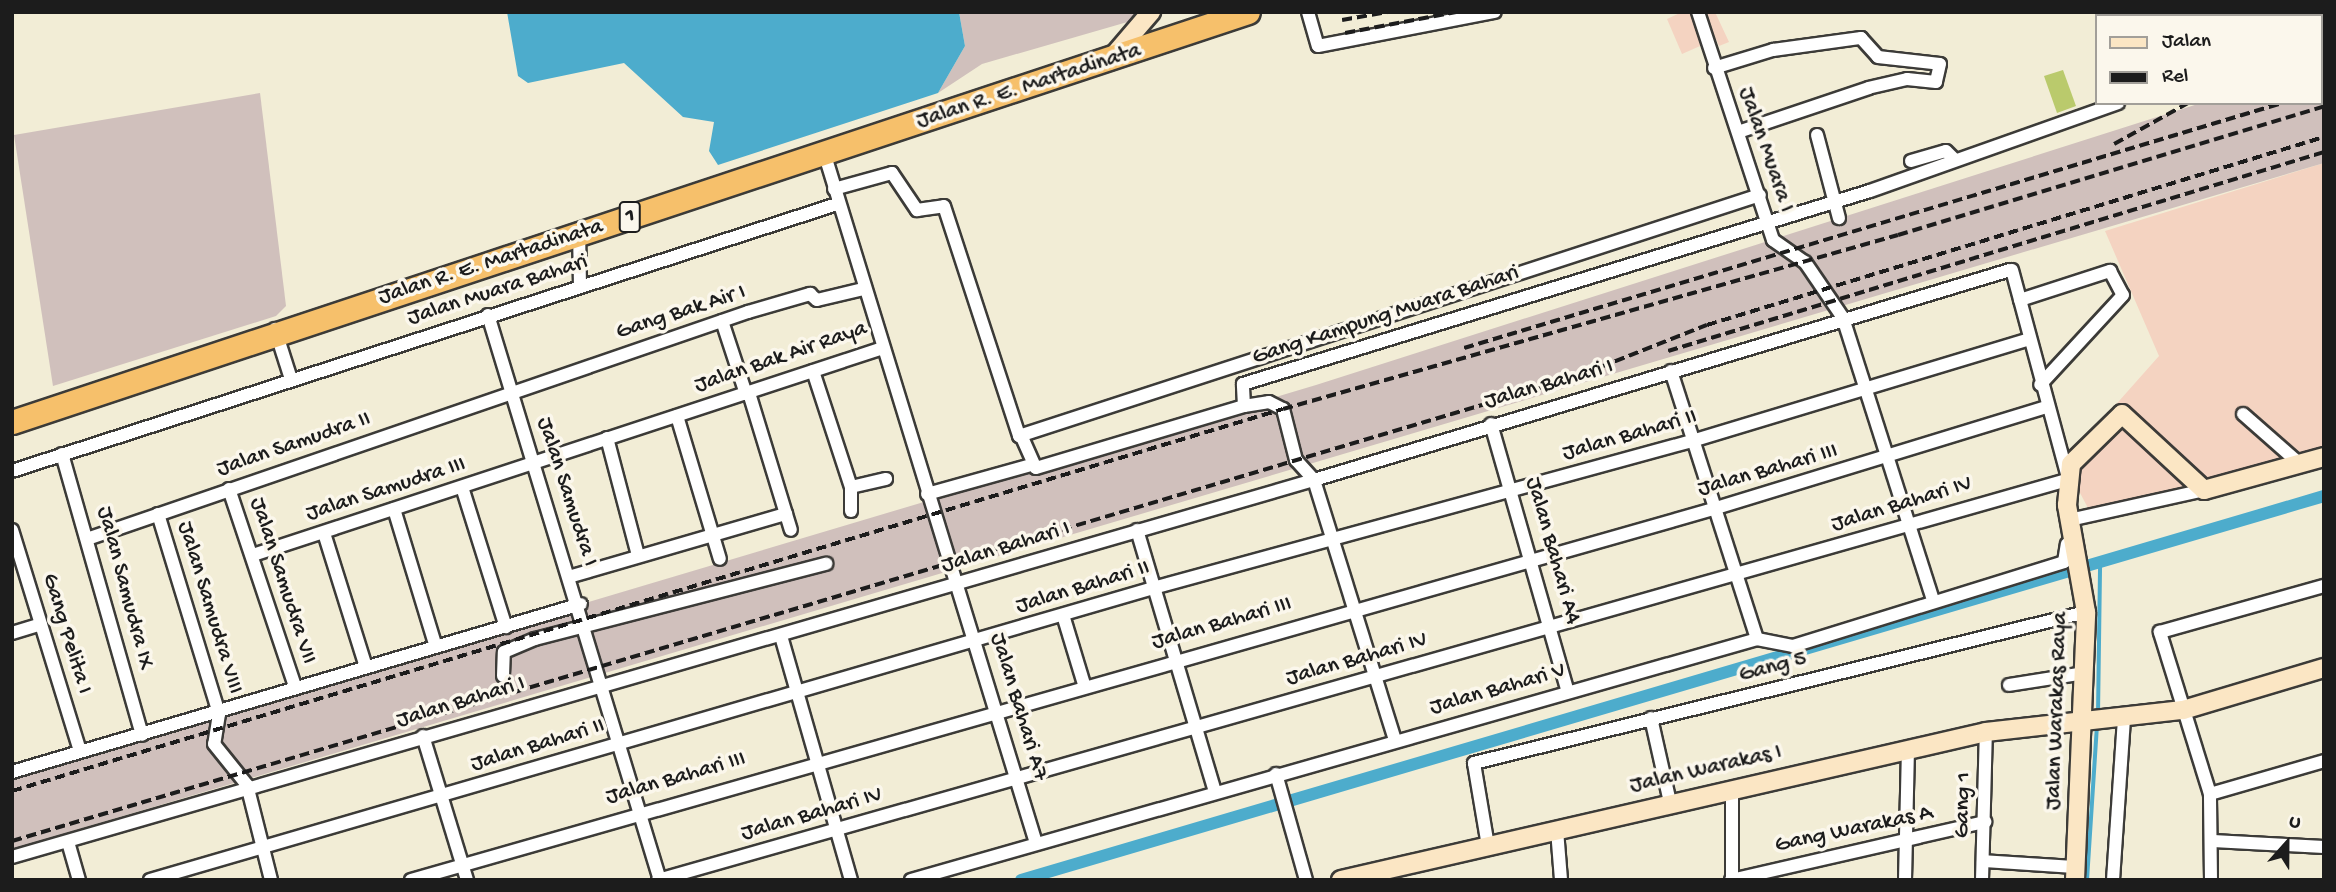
<!DOCTYPE html>
<style>
body{margin:0}
#map{position:relative;width:2336px;height:892px;overflow:hidden;background:#f2edd6;font-family:"Gochi Hand",sans-serif}
div>[style]{position:absolute}
[style*='--x']{left:calc(var(--x)*1px);top:calc(var(--y)*1px);width:calc(var(--w)*1px);rotate:calc(var(--a)*1deg)}
.built>*{inset:0;background:#f4d3c1}
.industrial>*{inset:0;background:#d0c0bc}
.green>*{inset:0;background:#baca6c}
.water>*{inset:0;background:#4daccc}
.stream>*{height:3.5px;margin:-1.75px;padding:0 1.75px;transform-origin:1.75px;border-radius:1.75px;background:#4daccc}
.canal>*{height:12px;margin:-6px;padding:0 6px;transform-origin:6px;border-radius:6px;background:#4daccc}
.roads{filter:drop-shadow(2px 0 #3c3b38) drop-shadow(-2px 0 #3c3b38) drop-shadow(0 2px #3c3b38) drop-shadow(0 -2px #3c3b38)}
.street>*{height:12px;margin:-6px;padding:0 6px;transform-origin:6px;border-radius:6px;background:#fff}
.secondary>*{height:18px;margin:-9px;padding:0 9px;transform-origin:9px;border-radius:9px;background:#fbe6c4}
.highway>*{height:23px;margin:-11.5px;padding:0 11.5px;transform-origin:11.5px;border-radius:11.5px;background:#f6c06b}
.rail>*{height:3.5px;margin-top:-1.75px;transform-origin:0;background:repeating-linear-gradient(90deg,#1c1c1c 0 10px,transparent 0 15px)}
span{translate:-50% -50%;white-space:nowrap;text-align:center;line-height:1.15;-webkit-text-stroke:7px #fbf7ec;paint-order:stroke}
.shield-label span{padding:2px 5px;background:#fbf7ec;border:2px solid;border-radius:5px;-webkit-text-stroke-width:0}
.shield-label{font-size:21px;color:#1c1c1c;font-weight:700}
.street-label{font-size:23px;color:#1c1c1c}
.frame{position:absolute;inset:0;border:14px solid #1c1c1c;pointer-events:none}
.legend{position:absolute;left:2095px;top:14px;width:228px;height:91px;box-sizing:border-box;background:#fbf7ec;border:2px solid #a29f99;margin:0;padding:9px 12px;list-style:none;font-size:21px;color:#1c1c1c}
.legend li{display:flex;align-items:center;gap:14px;height:35px}
.legend b{width:35px;border:2px solid #a29f99}
.north{position:absolute;left:2252px;top:808px;width:70px;height:70px;-webkit-text-stroke:5px #fbf7ec;paint-order:stroke;rotate:21deg;font-size:19px;font-weight:700;line-height:28px;text-align:center;color:#1c1c1c}
.north::after{content:'';display:block;margin:auto;width:24px;height:32px;background:#1c1c1c;clip-path:polygon(50% 0,100% 100%,50% 72%,0 100%)}
</style>
<div id="map">
<div class="built">
<i style="clip-path:polygon(1682px 12px,1715px 12px,1729px 42px,1719px 46px,1716px 39px,1682px 54px,1667px 19px)"></i>
<i style="clip-path:polygon(2324px 163px,2324px 459px,2095px 521px,2064px 463px,2159px 356px,2105px 231px)"></i>
</div>
<div class="industrial">
<i style="clip-path:polygon(959px 12px,1162px 12px,982px 64px,938px 93px,965px 46px)"></i>
<i style="clip-path:polygon(2324px 64px,2324px 163px,12px 849px,12px 774px,1316px 385px,2201px 103px,2320px 103px)"></i>
<i style="clip-path:polygon(260px 93px,286px 306px,276px 316px,53px 386px,14px 135px)"></i>
</div>
<div class="green">
<i style="clip-path:polygon(2063px 70px,2076px 106px,2057px 113px,2044px 76px)"></i>
</div>
<div class="water">
<i style="clip-path:polygon(507px 12px,959px 12px,965px 46px,938px 93px,718px 165px,709px 151px,714px 122px,683px 117px,624px 63px,528px 83px,518px 76px)"></i>
</div>
<div class="stream">
<i style="--x:2098;--y:714;--w:147;--a:-89.2"></i>
<i style="--x:2087;--y:880;--w:155;--a:-86.3"></i>
</div>
<div class="canal">
<i style="--x:1021;--y:880;--w:1358;--a:-16.42"></i>
</div>
<div class="roads">
<div class="street">
<i style="--x:1308;--y:12;--w:35;--a:74"></i>
<i style="--x:1318;--y:46;--w:180;--a:-10.9"></i>
<i style="--x:1698;--y:12;--w:240;--a:71.8"></i>
<i style="--x:1773;--y:240;--w:39;--a:35"></i>
<i style="--x:1805;--y:262;--w:68;--a:55.8"></i>
<i style="--x:1843;--y:318;--w:296;--a:72.3"></i>
<i style="--x:2320;--y:63;--w:4;--a:-14"></i>
<i style="--x:1714;--y:68;--w:62;--a:-17"></i>
<i style="--x:1773;--y:50;--w:89;--a:-7.8"></i>
<i style="--x:1861;--y:38;--w:25;--a:48"></i>
<i style="--x:1878;--y:57;--w:62;--a:6.4"></i>
<i style="--x:1940;--y:64;--w:18;--a:103"></i>
<i style="--x:1936;--y:82;--w:29;--a:-174"></i>
<i style="--x:1907;--y:79;--w:39;--a:167"></i>
<i style="--x:1869;--y:88;--w:138;--a:161.4"></i>
<i style="--x:1817;--y:135;--w:86;--a:75.2"></i>
<i style="--x:823;--y:149;--w:726;--a:72.94"></i>
<i style="--x:1911;--y:161;--w:36;--a:-16"></i>
<i style="--x:1946;--y:151;--w:10;--a:45"></i>
<i style="--x:834;--y:189;--w:60;--a:-15.4"></i>
<i style="--x:892;--y:173;--w:45;--a:56"></i>
<i style="--x:917;--y:210;--w:27;--a:-8"></i>
<i style="--x:944;--y:206;--w:242;--a:71.9"></i>
<i style="--x:1019;--y:436;--w:779;--a:-18.02"></i>
<i style="--x:579;--y:229;--w:58;--a:89"></i>
<i style="--x:2012;--y:270;--w:211;--a:74.9"></i>
<i style="--x:2020;--y:300;--w:95;--a:-17.9"></i>
<i style="--x:2110;--y:271;--w:27;--a:62"></i>
<i style="--x:2123;--y:295;--w:122;--a:132.7"></i>
<i style="--x:488;--y:315;--w:591;--a:73.07"></i>
<i style="--x:722;--y:321;--w:77;--a:71.8"></i>
<i style="--x:275;--y:329;--w:52;--a:72.3"></i>
<i style="--x:813;--y:371;--w:122;--a:71.9"></i>
<i style="--x:1671;--y:371;--w:281;--a:72.2"></i>
<i style="--x:749;--y:393;--w:143;--a:73"></i>
<i style="--x:1244;--y:406;--w:25;--a:-9"></i>
<i style="--x:1269;--y:402;--w:16;--a:27"></i>
<i style="--x:1283;--y:409;--w:53;--a:75.7"></i>
<i style="--x:1296;--y:460;--w:27;--a:48"></i>
<i style="--x:1314;--y:480;--w:272;--a:72.7"></i>
<i style="--x:2243;--y:414;--w:76;--a:41.3"></i>
<i style="--x:677;--y:416;--w:149;--a:73.3"></i>
<i style="--x:1491;--y:424;--w:279;--a:74"></i>
<i style="--x:1021;--y:435;--w:36;--a:66"></i>
<i style="--x:1036;--y:468;--w:217;--a:-16.6"></i>
<i style="--x:1244;--y:406;--w:22;--a:-93"></i>
<i style="--x:1243;--y:384;--w:656;--a:-17.11"></i>
<i style="--x:1870;--y:191;--w:263;--a:-19.5"></i>
<i style="--x:607;--y:438;--w:121;--a:75.2"></i>
<i style="--x:62;--y:454;--w:292;--a:74.1"></i>
<i style="--x:12;--y:471;--w:867;--a:-17.93"></i>
<i style="--x:462;--y:487;--w:147;--a:72.6"></i>
<i style="--x:229;--y:489;--w:208;--a:71.5"></i>
<i style="--x:927;--y:494;--w:108;--a:-15.6"></i>
<i style="--x:394;--y:509;--w:144;--a:73.1"></i>
<i style="--x:851;--y:511;--w:24;--a:-90"></i>
<i style="--x:851;--y:487;--w:36;--a:-13"></i>
<i style="--x:158;--y:514;--w:209;--a:73"></i>
<i style="--x:219;--y:714;--w:30;--a:99"></i>
<i style="--x:214;--y:744;--w:53;--a:51.2"></i>
<i style="--x:247;--y:785;--w:98;--a:75.8"></i>
<i style="--x:2069;--y:520;--w:138;--a:-12.5"></i>
<i style="--x:12;--y:530;--w:231;--a:72.9"></i>
<i style="--x:1137;--y:530;--w:272;--a:73.4"></i>
<i style="--x:324;--y:533;--w:140;--a:72.6"></i>
<i style="--x:90;--y:538;--w:696;--a:-18.96"></i>
<i style="--x:748;--y:312;--w:65;--a:-16.2"></i>
<i style="--x:810;--y:294;--w:9;--a:41"></i>
<i style="--x:817;--y:300;--w:47;--a:-13.4"></i>
<i style="--x:253;--y:555;--w:663;--a:-18.19"></i>
<i style="--x:572;--y:576;--w:223;--a:-16.2"></i>
<i style="--x:1063;--y:615;--w:72;--a:73.1"></i>
<i style="--x:12;--y:633;--w:30;--a:-17"></i>
<i style="--x:781;--y:636;--w:254;--a:74"></i>
<i style="--x:503;--y:676;--w:24;--a:-88"></i>
<i style="--x:504;--y:652;--w:34;--a:-23"></i>
<i style="--x:535;--y:639;--w:301;--a:-14.5"></i>
<i style="--x:2009;--y:685;--w:77;--a:-9"></i>
<i style="--x:1651;--y:718;--w:86;--a:77.3"></i>
<i style="--x:423;--y:736;--w:151;--a:73"></i>
<i style="--x:12;--y:772;--w:593;--a:-16.45"></i>
<i style="--x:1276;--y:774;--w:110;--a:74.2"></i>
<i style="--x:1732;--y:789;--w:91;--a:90"></i>
<i style="--x:2210;--y:794;--w:119;--a:-16.1"></i>
<i style="--x:1557;--y:830;--w:50;--a:85.4"></i>
<i style="--x:2213;--y:841;--w:111;--a:3.1"></i>
<i style="--x:68;--y:842;--w:40;--a:74"></i>
<i style="--x:1488;--y:846;--w:84;--a:-99.6"></i>
<i style="--x:1474;--y:763;--w:630;--a:-13.86"></i>
<i style="--x:12;--y:857;--w:1355;--a:-16.15"></i>
<i style="--x:1314;--y:480;--w:727;--a:-16.79"></i>
<i style="--x:1983;--y:861;--w:93;--a:3.7"></i>
<i style="--x:150;--y:880;--w:1045;--a:-16.23"></i>
<i style="--x:1153;--y:588;--w:559;--a:-15.26"></i>
<i style="--x:1692;--y:441;--w:352;--a:-16.8"></i>
<i style="--x:411;--y:880;--w:1354;--a:-15.9"></i>
<i style="--x:1713;--y:509;--w:346;--a:-17"></i>
<i style="--x:658;--y:880;--w:1465;--a:-15.85"></i>
<i style="--x:911;--y:880;--w:880;--a:-15.9"></i>
<i style="--x:1757;--y:639;--w:37;--a:11"></i>
<i style="--x:1793;--y:646;--w:284;--a:-17.2"></i>
<i style="--x:2064;--y:562;--w:18;--a:-81"></i>
<i style="--x:1731;--y:880;--w:261;--a:-12.9"></i>
<i style="--x:1905;--y:880;--w:131;--a:-88.7"></i>
<i style="--x:1982;--y:880;--w:148;--a:-88.5"></i>
<i style="--x:2113;--y:880;--w:163;--a:-86.1"></i>
<i style="--x:2211;--y:880;--w:86;--a:-90.7"></i>
<i style="--x:2210;--y:794;--w:170;--a:-107.2"></i>
<i style="--x:2160;--y:632;--w:170;--a:-15.7"></i>
</div>
<div class="secondary">
<i style="--x:1109;--y:61;--w:65;--a:-49.4"></i>
<i style="--x:1341;--y:880;--w:662;--a:-12.92"></i>
<i style="--x:1986;--y:732;--w:198;--a:-6.4"></i>
<i style="--x:2183;--y:710;--w:147;--a:-16.6"></i>
<i style="--x:2075;--y:880;--w:268;--a:-87.6"></i>
<i style="--x:2086;--y:612;--w:109;--a:-100.1"></i>
<i style="--x:2067;--y:505;--w:41;--a:-84.4"></i>
<i style="--x:2071;--y:464;--w:71;--a:-44.4"></i>
<i style="--x:2122;--y:414;--w:112;--a:42.8"></i>
<i style="--x:2204;--y:490;--w:124;--a:-15.4"></i>
</div>
<div class="highway">
<i style="--x:12;--y:422;--w:1302;--a:-18.35"></i>
</div>
</div>
<div class="rail">
<i style="--x:2273;--y:16;--w:5;--a:-53"></i>
<i style="--x:1342;--y:20;--w:46;--a:-10.1"></i>
<i style="--x:1345;--y:33;--w:113;--a:-10.7"></i>
<i style="--x:2320;--y:92;--w:4;--a:-14"></i>
<i style="--x:2114;--y:144;--w:85;--a:-29"></i>
<i style="--x:1464;--y:348;--w:854;--a:-16.67"></i>
<i style="--x:1668;--y:351;--w:686;--a:-16.88"></i>
<i style="--x:12;--y:791;--w:1327;--a:-16.73"></i>
<i style="--x:1283;--y:409;--w:639;--a:-15.8"></i>
<i style="--x:1898;--y:235;--w:445;--a:-16.8"></i>
<i style="--x:12;--y:841;--w:1628;--a:-16.52"></i>
<i style="--x:1573;--y:378;--w:144;--a:-21.6"></i>
<i style="--x:1707;--y:325;--w:645;--a:-16.95"></i>
</div>
<div class="shield-label">
<span style="left:630px;top:217px">1</span>
</div>
<div class="street-label">
<span style="left:1029px;top:87px;rotate:-18deg">Jalan R. E. Martadinata</span>
<span style="left:1765px;top:150px;rotate:71deg">Jalan Muara I</span>
<span style="left:491px;top:263px;rotate:-18deg">Jalan R. E. Martadinata</span>
<span style="left:498px;top:291px;rotate:-18deg">Jalan Muara Bahari</span>
<span style="left:681px;top:313px;rotate:-18deg">Gang Bak Air I</span>
<span style="left:1386px;top:316px;rotate:-18deg">Gang Kampung Muara Bahari</span>
<span style="left:781px;top:358px;rotate:-19deg">Jalan Bak Air Raya</span>
<span style="left:1549px;top:385px;rotate:-16deg">Jalan Bahari I</span>
<span style="left:1630px;top:436px;rotate:-16deg">Jalan Bahari II</span>
<span style="left:294px;top:445px;rotate:-19deg">Jalan Samudra II</span>
<span style="left:1768px;top:471px;rotate:-16deg">Jalan Bahari III</span>
<span style="left:386px;top:490px;rotate:-18deg">Jalan Samudra III</span>
<span style="left:566px;top:492px;rotate:72deg">Jalan Samudra I</span>
<span style="left:1902px;top:505px;rotate:-17deg">Jalan Bahari IV</span>
<span style="left:1006px;top:548px;rotate:-17deg">Jalan Bahari I</span>
<span style="left:1552px;top:551px;rotate:74deg">Jalan Bahari A4</span>
<span style="left:282px;top:581px;rotate:72deg">Jalan Samudra VII</span>
<span style="left:124px;top:588px;rotate:75deg">Jalan Samudra IX</span>
<span style="left:1083px;top:588px;rotate:-17deg">Jalan Bahari II</span>
<span style="left:209px;top:608px;rotate:73deg">Jalan Samudra VIII</span>
<span style="left:1222px;top:624px;rotate:-16deg">Jalan Bahari III</span>
<span style="left:66px;top:634px;rotate:73deg">Gang Pelita I</span>
<span style="left:1357px;top:660px;rotate:-16deg">Jalan Bahari IV</span>
<span style="left:1773px;top:668px;rotate:-15deg">Gang 5</span>
<span style="left:1498px;top:690px;rotate:-16deg">Jalan Bahari V</span>
<span style="left:461px;top:703px;rotate:-17deg">Jalan Bahari I</span>
<span style="left:1018px;top:707px;rotate:73deg">Jalan Bahari A7</span>
<span style="left:2058px;top:711px;rotate:-88deg">Jalan Warakas Raya</span>
<span style="left:538px;top:746px;rotate:-17deg">Jalan Bahari II</span>
<span style="left:1706px;top:770px;rotate:-13deg">Jalan Warakas I</span>
<span style="left:676px;top:779px;rotate:-16deg">Jalan Bahari III</span>
<span style="left:1964px;top:805px;rotate:-88deg">Gang 1</span>
<span style="left:812px;top:815px;rotate:-16deg">Jalan Bahari IV</span>
<span style="left:1854px;top:830px;rotate:-12deg">Gang Warakas A</span>
</div>
<div class="frame"></div>
<ul class="legend">
<li><b style="height:9px;background:#fbe6c4"></b>Jalan</li>
<li><b style="height:9px;background:#1c1c1c"></b>Rel</li>
</ul>
<div class="north">U</div>
</div>
